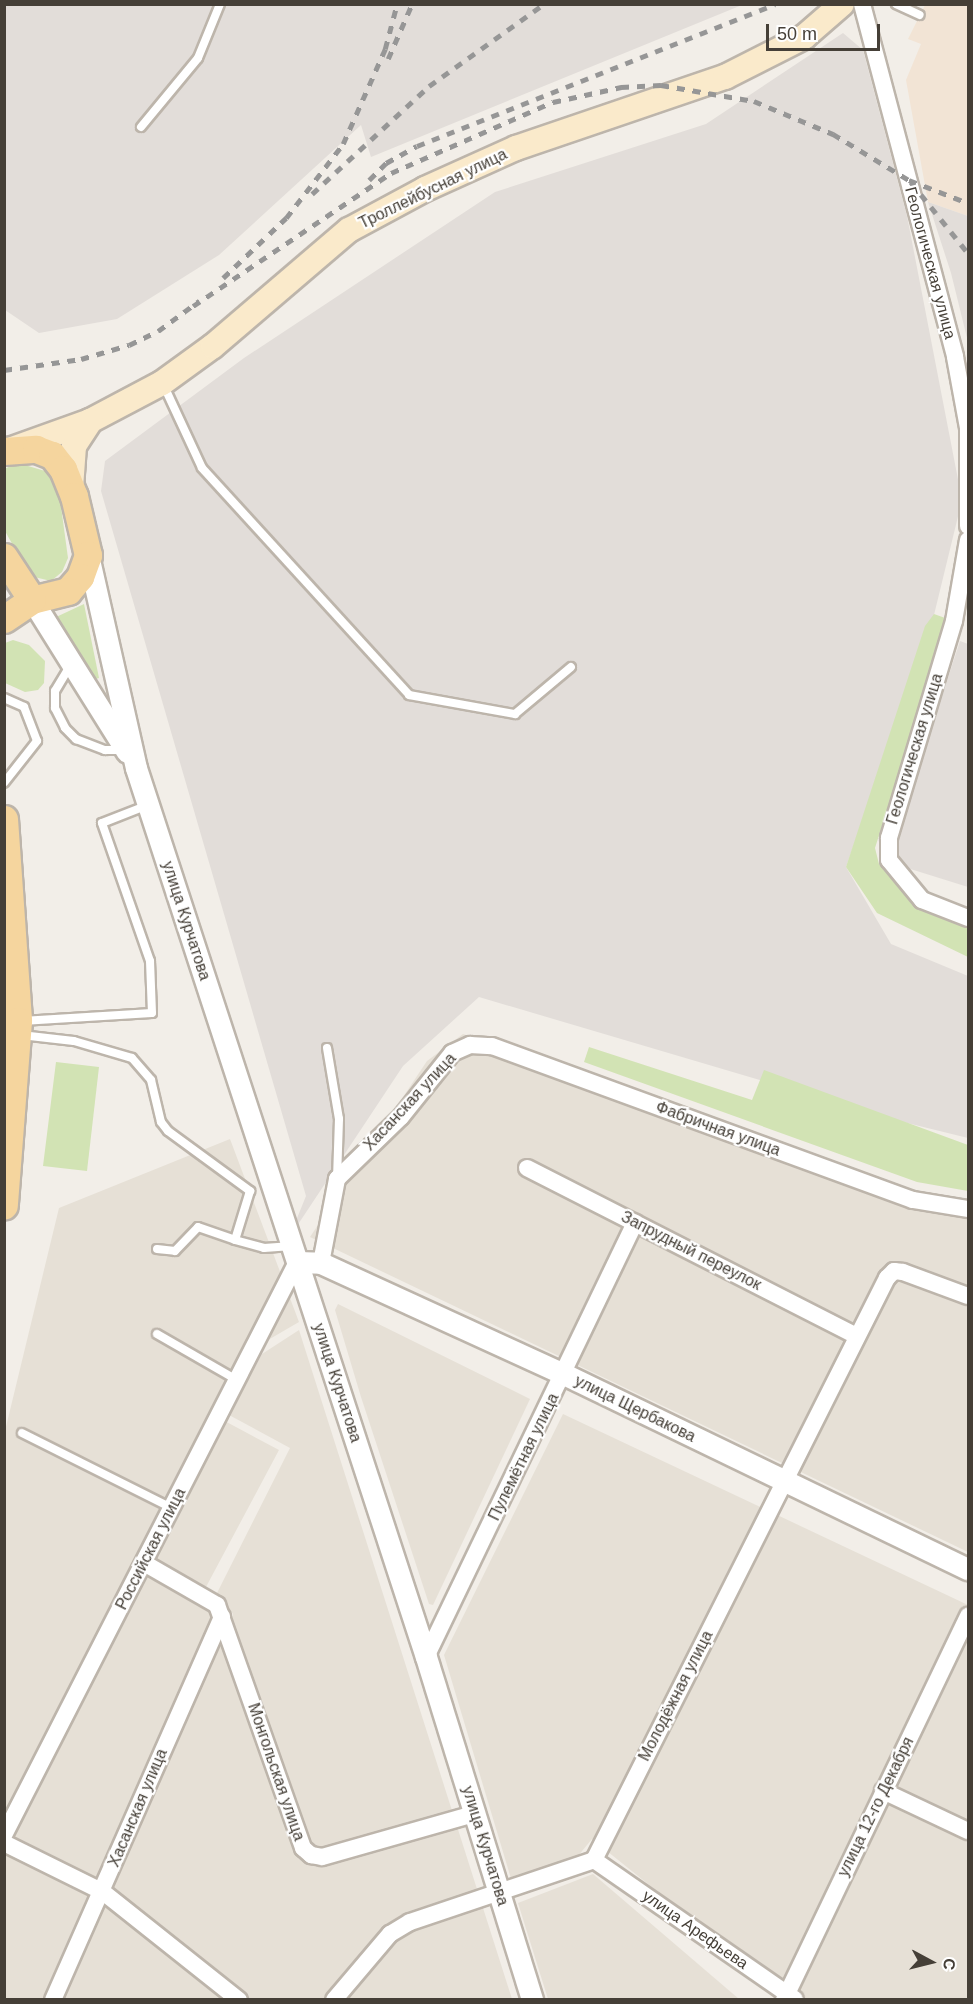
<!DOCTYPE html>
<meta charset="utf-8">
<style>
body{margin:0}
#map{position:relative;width:973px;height:2004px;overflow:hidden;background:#f2eee8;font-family:Helvetica,sans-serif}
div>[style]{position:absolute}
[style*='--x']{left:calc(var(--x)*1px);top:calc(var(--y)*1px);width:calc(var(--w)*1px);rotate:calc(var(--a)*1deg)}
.residential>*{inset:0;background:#e6e0d6}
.commercial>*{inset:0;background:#f2e4d5}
.industrial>*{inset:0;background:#e2ddd9}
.green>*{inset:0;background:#d2e3b4}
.roads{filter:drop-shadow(2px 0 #bdb5ab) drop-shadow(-2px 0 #bdb5ab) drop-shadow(0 2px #bdb5ab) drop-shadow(0 -2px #bdb5ab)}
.service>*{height:8px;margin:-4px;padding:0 4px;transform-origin:4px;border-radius:4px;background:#fff}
.minor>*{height:16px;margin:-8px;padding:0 8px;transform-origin:8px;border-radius:8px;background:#fff}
.tertiary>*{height:21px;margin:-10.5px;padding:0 10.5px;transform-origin:10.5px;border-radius:10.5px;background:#fff}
.secondary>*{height:24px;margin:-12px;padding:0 12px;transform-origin:12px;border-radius:12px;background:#faeacb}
.primary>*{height:27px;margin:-13.5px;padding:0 13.5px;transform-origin:13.5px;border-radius:13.5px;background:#f5d59e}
.rail>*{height:4.5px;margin-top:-2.25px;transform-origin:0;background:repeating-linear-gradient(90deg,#969696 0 8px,transparent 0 16px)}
span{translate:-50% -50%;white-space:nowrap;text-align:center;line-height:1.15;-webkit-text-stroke:4.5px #fff;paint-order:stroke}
.street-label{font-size:16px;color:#453f37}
.frame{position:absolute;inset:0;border:6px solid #453f37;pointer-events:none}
.north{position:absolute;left:901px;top:1932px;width:60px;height:60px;-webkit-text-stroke:4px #fff;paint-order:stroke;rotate:97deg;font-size:16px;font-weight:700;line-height:24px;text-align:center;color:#453f37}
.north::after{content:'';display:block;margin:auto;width:21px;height:27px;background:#453f37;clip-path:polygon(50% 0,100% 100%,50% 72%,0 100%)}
.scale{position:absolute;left:766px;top:24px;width:114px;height:27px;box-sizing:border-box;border:3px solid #453f37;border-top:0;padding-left:8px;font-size:18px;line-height:21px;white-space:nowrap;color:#453f37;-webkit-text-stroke:4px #fff;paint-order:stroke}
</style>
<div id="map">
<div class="residential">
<i style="clip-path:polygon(463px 1034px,968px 1211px,968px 1552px,310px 1237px,427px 1061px)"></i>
<i style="clip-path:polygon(230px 1139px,299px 1322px,256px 1347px,221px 1419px,279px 1450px,206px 1587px,225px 1617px,50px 1999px,5px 1999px,4px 1435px,59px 1208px)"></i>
<i style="clip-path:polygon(338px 1304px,530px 1399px,433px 1605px,429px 1604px,361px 1397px,335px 1310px)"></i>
<i style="clip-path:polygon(299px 1330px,512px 1999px,59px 2000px,233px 1614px,217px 1593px,290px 1448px,229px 1415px,262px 1354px)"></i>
<i style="clip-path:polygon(563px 1414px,968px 1605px,968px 1999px,805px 1999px,771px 1983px,592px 1839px,573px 1862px,512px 1882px,444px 1655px)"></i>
<i style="clip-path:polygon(593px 1874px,739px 1999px,548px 1999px,518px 1903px)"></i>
</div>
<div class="commercial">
<i style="clip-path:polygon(925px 5px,968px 5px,968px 216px,928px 202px,906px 80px,921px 44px,908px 39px)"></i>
</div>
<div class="industrial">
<i style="clip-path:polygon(4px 5px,742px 5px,371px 157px,361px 125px,219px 255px,117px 319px,39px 333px,5px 310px)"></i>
<i style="clip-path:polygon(843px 33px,863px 50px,907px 216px,962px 500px,934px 615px,846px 867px,891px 944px,968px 976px,968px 1138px,899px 1121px,479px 997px,403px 1066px,289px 1238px,306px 1196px,101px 491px,105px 461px,244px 358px,495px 192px,706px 124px)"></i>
<i style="clip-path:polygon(928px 202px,968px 216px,968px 342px,951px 273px)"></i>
<i style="clip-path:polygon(960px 641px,968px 644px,968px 887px,904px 867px,896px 859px,893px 846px)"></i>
</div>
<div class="green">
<i style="clip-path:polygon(18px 463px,45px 471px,59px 492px,68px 558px,62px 572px,51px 581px,30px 576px,5px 531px,4px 469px)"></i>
<i style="clip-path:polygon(84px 604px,99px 678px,96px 679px,54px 618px)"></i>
<i style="clip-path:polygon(934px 614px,948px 619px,875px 848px,879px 864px,913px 904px,968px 926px,968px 957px,877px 913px,846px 867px,925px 626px)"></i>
<i style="clip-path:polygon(13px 640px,29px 645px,45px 661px,44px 683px,38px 690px,25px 692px,5px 683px,5px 643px)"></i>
<i style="clip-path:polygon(589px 1047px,752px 1100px,764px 1070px,968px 1145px,968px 1191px,917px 1182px,584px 1062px)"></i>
<i style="clip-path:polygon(56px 1062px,99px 1067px,87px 1171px,43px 1166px)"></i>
</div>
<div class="roads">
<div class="service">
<i style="--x:896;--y:4;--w:26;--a:25"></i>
<i style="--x:141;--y:127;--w:89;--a:-50.4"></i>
<i style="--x:198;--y:58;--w:58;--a:-67.8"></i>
<i style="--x:164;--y:386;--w:90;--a:65.1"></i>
<i style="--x:202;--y:468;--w:307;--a:47.6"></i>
<i style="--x:409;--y:695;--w:108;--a:10.2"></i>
<i style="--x:515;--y:714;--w:73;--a:-40"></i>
<i style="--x:70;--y:666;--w:29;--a:121"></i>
<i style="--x:55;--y:691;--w:17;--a:90"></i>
<i style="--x:55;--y:708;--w:22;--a:63"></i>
<i style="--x:65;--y:728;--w:16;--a:45"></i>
<i style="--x:76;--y:739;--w:31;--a:21"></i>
<i style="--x:105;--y:750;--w:19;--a:0"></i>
<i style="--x:4;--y:698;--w:22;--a:24"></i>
<i style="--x:24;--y:707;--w:36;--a:69"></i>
<i style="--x:37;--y:741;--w:53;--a:128.2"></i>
<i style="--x:22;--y:1021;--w:130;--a:-3.5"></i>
<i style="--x:152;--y:1013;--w:52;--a:-92.2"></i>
<i style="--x:150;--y:961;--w:146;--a:-109.2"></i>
<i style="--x:102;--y:823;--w:49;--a:-21.4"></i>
<i style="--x:21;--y:1035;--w:53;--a:6.5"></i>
<i style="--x:74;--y:1041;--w:60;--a:16.3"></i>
<i style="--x:132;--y:1058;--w:29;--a:49"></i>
<i style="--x:151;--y:1080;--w:43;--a:76.6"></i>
<i style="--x:161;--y:1122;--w:11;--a:52"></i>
<i style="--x:168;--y:1131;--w:102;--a:36.2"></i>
<i style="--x:250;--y:1191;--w:51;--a:107"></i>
<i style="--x:235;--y:1240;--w:30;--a:15"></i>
<i style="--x:264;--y:1248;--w:28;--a:-4"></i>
<i style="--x:327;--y:1048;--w:72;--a:80.4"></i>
<i style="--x:339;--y:1119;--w:59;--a:91.9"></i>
<i style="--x:157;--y:1249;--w:18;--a:6"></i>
<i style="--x:175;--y:1251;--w:33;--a:-46"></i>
<i style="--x:198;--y:1227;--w:39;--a:19"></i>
<i style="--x:157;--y:1334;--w:92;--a:29.9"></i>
<i style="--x:22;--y:1433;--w:168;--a:26.6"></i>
</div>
<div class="minor">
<i style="--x:862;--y:4;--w:365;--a:75.2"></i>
<i style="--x:955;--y:357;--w:72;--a:79.6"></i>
<i style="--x:968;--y:428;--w:98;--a:90"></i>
<i style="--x:968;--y:540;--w:82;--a:99.8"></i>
<i style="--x:954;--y:621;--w:227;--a:106.7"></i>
<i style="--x:889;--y:838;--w:22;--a:90"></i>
<i style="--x:889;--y:860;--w:52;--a:50.5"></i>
<i style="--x:922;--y:900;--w:49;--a:21.4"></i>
<i style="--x:527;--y:1168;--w:368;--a:27"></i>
<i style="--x:321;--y:1263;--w:86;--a:-79.2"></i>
<i style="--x:337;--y:1179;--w:89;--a:-44.1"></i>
<i style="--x:401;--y:1117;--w:82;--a:-51.4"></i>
<i style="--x:452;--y:1053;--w:20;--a:-24"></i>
<i style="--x:470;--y:1045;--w:22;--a:3"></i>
<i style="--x:492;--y:1046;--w:448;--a:20.1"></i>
<i style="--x:913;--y:1200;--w:56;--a:9.3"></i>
<i style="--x:144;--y:1563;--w:84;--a:29.9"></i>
<i style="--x:217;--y:1605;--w:258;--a:70.5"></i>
<i style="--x:303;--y:1848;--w:11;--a:41"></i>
<i style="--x:311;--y:1855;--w:11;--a:10"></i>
<i style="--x:322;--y:1857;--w:158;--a:-15.8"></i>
<i style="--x:426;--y:1657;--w:482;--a:-64.3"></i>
<i style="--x:883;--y:1791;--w:94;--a:25.2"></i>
<i style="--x:4;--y:1835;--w:644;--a:-62.92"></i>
<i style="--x:4;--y:1843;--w:110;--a:26.3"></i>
<i style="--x:103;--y:1892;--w:174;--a:38.5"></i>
<i style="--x:594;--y:1860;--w:244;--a:34.7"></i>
<i style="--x:53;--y:2000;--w:419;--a:-66.2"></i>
<i style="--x:334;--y:2000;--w:87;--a:-49.7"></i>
<i style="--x:390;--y:1934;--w:23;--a:-31"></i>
<i style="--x:410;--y:1922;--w:194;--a:-18.6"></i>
<i style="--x:594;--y:1860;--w:652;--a:-63.28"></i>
<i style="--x:887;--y:1278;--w:10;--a:-45"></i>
<i style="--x:894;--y:1271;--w:9;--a:6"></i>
<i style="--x:903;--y:1272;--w:69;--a:20.3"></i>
<i style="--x:784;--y:2000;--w:426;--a:-64.4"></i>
</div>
<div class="tertiary">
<i style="--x:88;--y:555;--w:218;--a:77.3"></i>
<i style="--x:136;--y:768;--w:935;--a:71.93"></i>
<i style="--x:426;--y:1657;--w:359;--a:72.8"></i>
<i style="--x:32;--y:600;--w:179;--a:58"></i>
<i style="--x:297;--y:1262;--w:24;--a:2"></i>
<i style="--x:321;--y:1263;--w:267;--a:24.6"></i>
<i style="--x:564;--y:1374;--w:449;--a:25.8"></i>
</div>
<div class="secondary">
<i style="--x:12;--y:449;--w:83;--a:-19.7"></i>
<i style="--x:90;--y:421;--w:81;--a:-27.8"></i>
<i style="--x:162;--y:383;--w:63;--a:-36"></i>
<i style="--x:213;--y:346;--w:179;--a:-40.5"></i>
<i style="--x:349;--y:230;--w:86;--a:-28.3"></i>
<i style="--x:425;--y:189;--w:100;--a:-24.3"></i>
<i style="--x:516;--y:148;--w:221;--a:-18.8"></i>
<i style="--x:725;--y:77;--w:89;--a:-26.9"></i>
<i style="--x:804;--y:37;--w:50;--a:-41"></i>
<i style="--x:71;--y:488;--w:42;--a:-85.9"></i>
<i style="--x:74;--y:446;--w:30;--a:-57"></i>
</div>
<div class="primary">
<i style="--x:4;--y:451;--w:32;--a:-4"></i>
<i style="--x:36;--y:449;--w:17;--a:21"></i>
<i style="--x:52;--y:455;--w:18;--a:52"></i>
<i style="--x:63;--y:469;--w:29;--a:68"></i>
<i style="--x:74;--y:496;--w:61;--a:76.7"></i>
<i style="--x:88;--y:555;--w:23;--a:110"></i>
<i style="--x:80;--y:577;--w:18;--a:131"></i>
<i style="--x:68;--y:591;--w:37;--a:166"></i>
<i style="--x:32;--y:600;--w:34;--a:146"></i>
<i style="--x:4;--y:557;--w:51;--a:56.9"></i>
<i style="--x:4;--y:819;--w:202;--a:86"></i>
<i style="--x:18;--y:1021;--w:185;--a:94.4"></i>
</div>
</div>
<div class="rail">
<i style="--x:388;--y:59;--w:60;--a:-66.4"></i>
<i style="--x:369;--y:180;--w:24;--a:-45"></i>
<i style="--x:386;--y:163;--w:35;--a:-29"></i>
<i style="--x:417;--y:146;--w:385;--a:-21.6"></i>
<i style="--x:911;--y:182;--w:91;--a:51.2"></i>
<i style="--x:312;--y:194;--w:159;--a:-42.7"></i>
<i style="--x:429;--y:86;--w:141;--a:-35.5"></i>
<i style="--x:223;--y:278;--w:87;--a:-43.6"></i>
<i style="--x:286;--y:218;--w:93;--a:-52.4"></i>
<i style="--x:343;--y:144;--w:104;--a:-66.1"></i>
<i style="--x:385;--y:49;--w:47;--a:-75.1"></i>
<i style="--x:193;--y:306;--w:239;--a:-33.9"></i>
<i style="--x:391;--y:173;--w:177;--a:-23.7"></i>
<i style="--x:553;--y:102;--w:70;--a:-12.4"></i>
<i style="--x:621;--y:87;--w:40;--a:-2.9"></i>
<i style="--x:661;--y:85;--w:94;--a:9.8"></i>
<i style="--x:754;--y:101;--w:86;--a:22.7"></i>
<i style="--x:833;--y:134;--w:89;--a:31.2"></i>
<i style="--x:909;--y:180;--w:63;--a:21.3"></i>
<i style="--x:4;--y:370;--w:78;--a:-8.1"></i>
<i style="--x:81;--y:359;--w:50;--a:-16.3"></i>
<i style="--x:129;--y:345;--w:32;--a:-26"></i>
<i style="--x:158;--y:331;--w:51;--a:-36.2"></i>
</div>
<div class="street-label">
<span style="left:433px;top:189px;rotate:-26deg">Троллейбусная улица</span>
<span style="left:930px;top:263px;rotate:75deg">Геологическая улица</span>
<span style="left:915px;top:749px;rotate:-73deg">Геологическая улица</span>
<span style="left:186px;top:921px;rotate:72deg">улица Курчатова</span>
<span style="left:410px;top:1102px;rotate:-47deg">Хасанская улица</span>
<span style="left:718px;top:1129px;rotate:20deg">Фабричная улица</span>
<span style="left:691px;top:1251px;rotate:27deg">Запрудный переулок</span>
<span style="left:337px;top:1383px;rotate:72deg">улица Курчатова</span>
<span style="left:635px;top:1409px;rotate:26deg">улица Щербакова</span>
<span style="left:524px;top:1457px;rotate:-64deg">Пулемётная улица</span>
<span style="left:151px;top:1549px;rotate:-63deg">Российская улица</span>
<span style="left:676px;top:1696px;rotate:-63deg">Молодёжная улица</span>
<span style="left:276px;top:1772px;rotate:71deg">Монгольская улица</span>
<span style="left:876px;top:1807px;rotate:-64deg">улица 12-го Декабря</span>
<span style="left:138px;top:1808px;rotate:-67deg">Хасанская улица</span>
<span style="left:485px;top:1846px;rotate:73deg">улица Курчатова</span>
<span style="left:695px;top:1930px;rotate:35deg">улица Арефьева</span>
</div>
<div class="frame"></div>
<div class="north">С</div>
<div class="scale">50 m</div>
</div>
